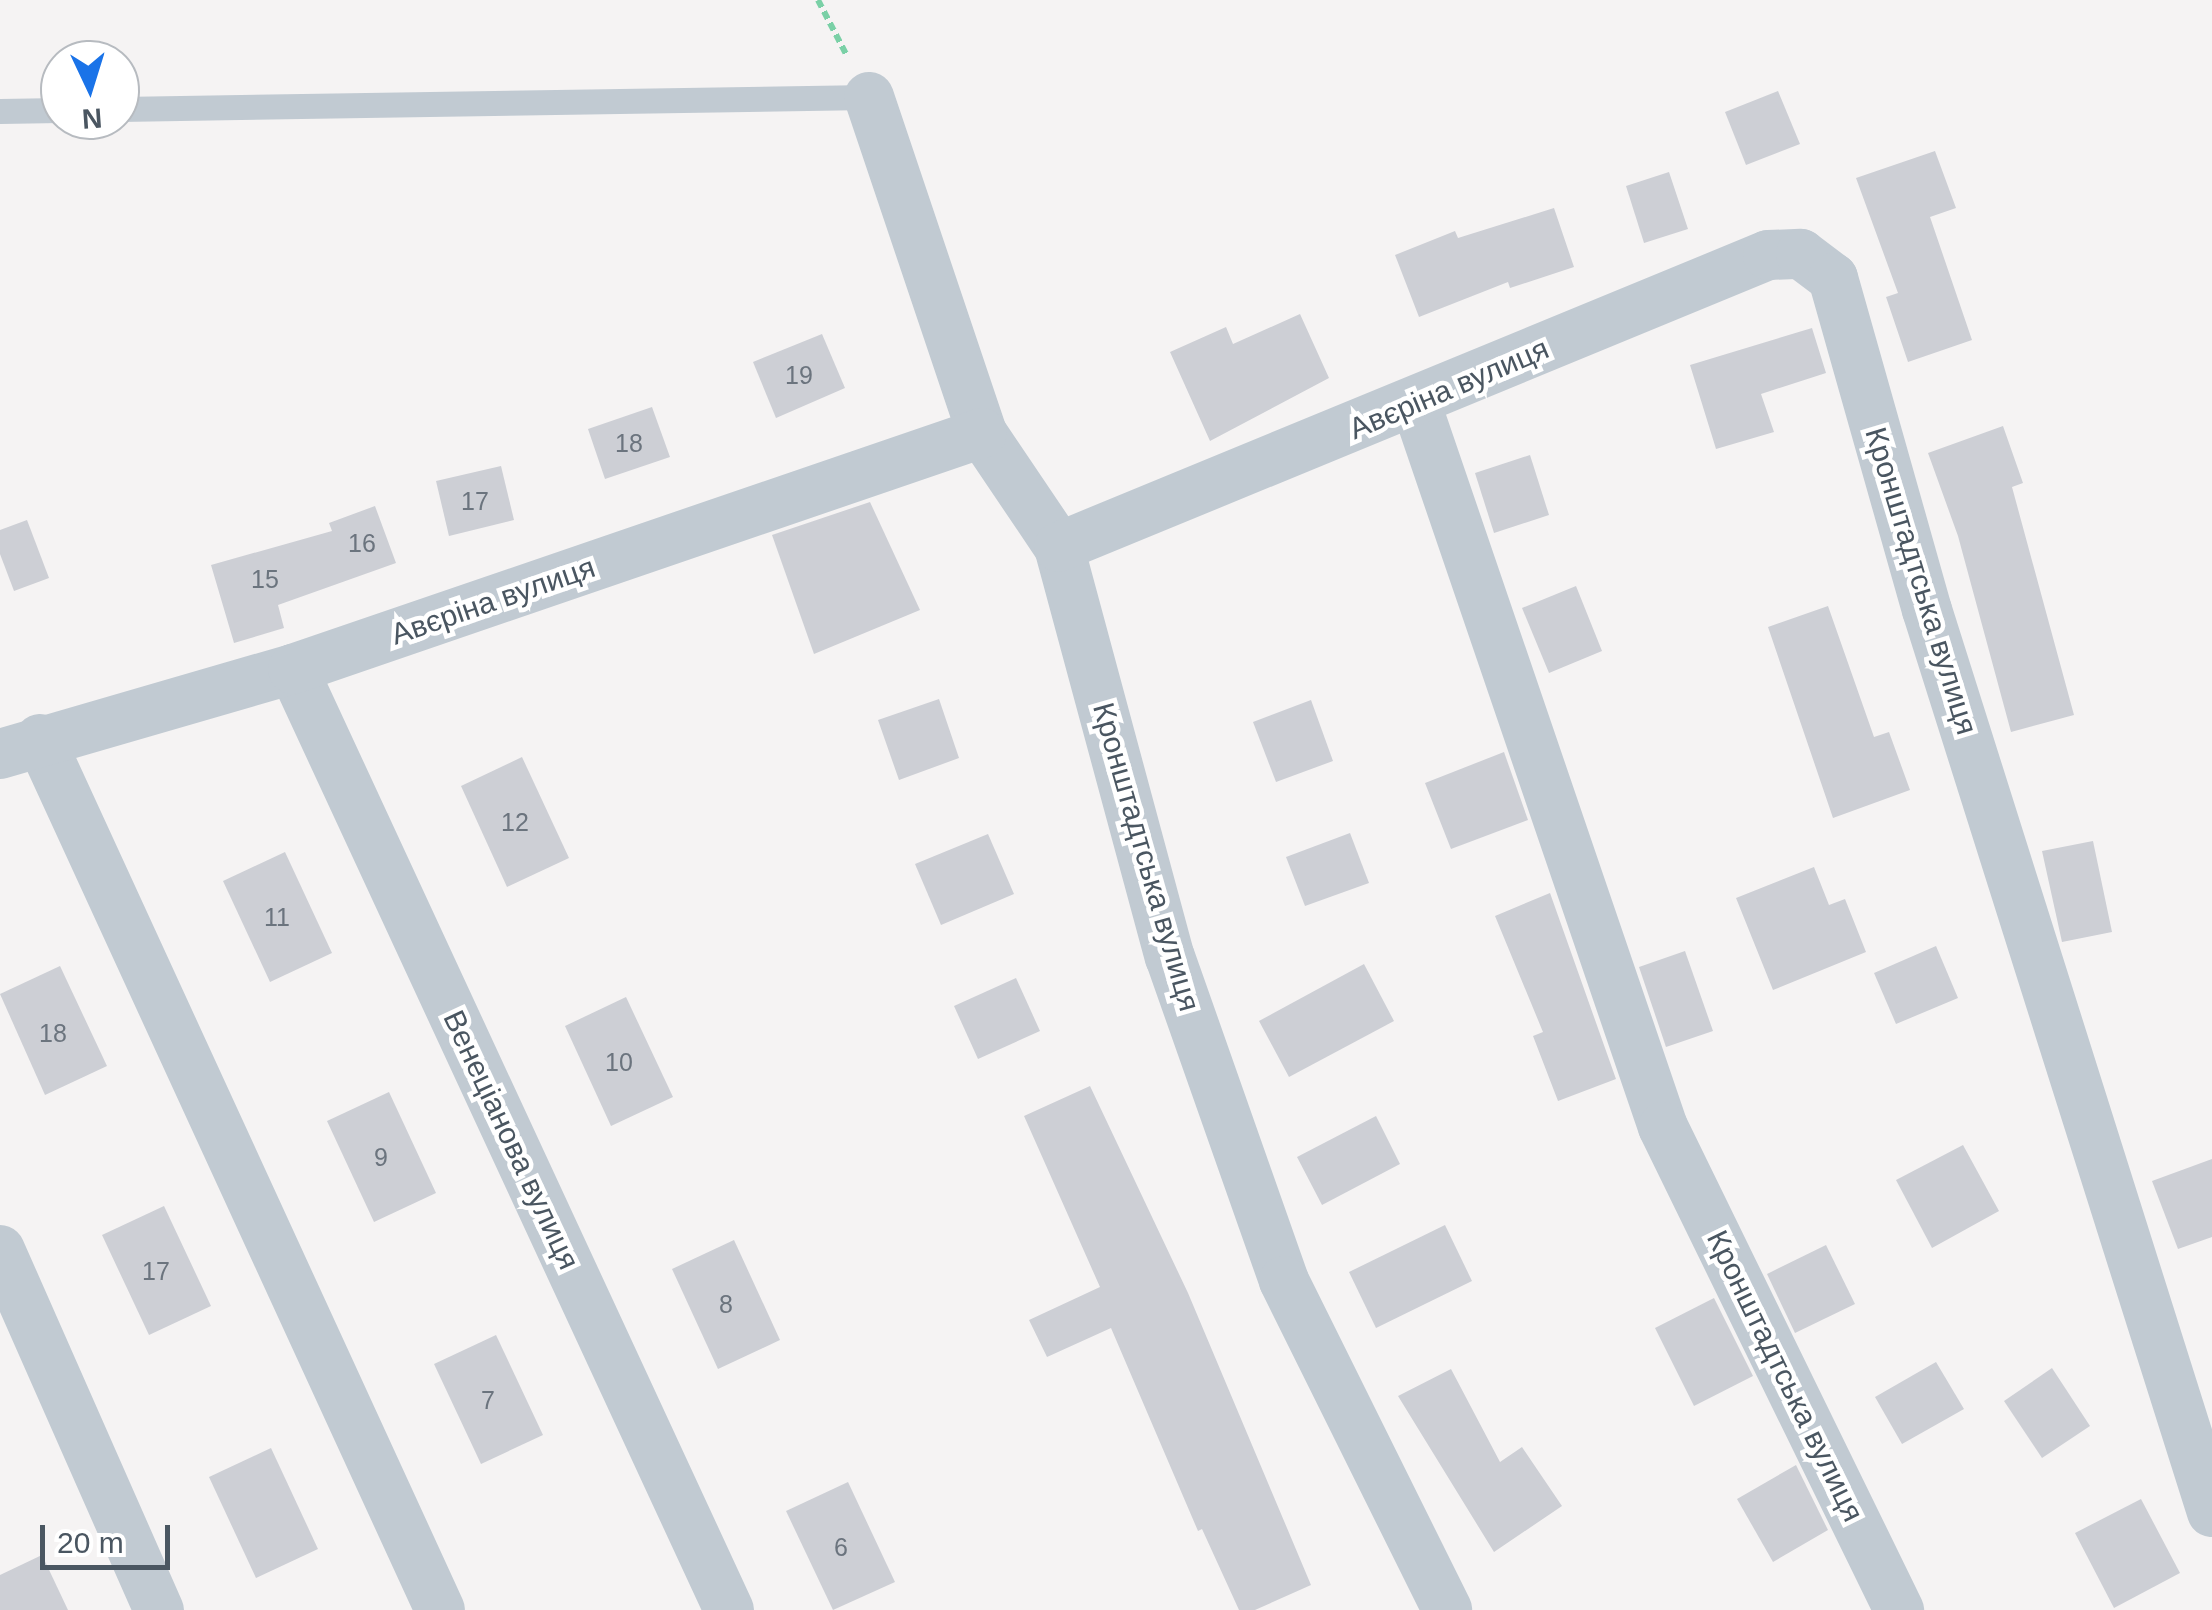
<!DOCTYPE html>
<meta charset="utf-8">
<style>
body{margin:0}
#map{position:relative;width:2212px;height:1610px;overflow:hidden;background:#f5f3f3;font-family:Arial,sans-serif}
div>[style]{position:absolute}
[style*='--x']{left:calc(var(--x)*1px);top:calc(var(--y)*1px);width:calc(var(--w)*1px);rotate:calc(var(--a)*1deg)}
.building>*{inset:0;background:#cdcfd5}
.path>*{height:6px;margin-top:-3px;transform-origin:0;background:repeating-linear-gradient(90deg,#7ad0a6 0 8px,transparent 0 13px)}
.lane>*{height:25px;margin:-12.5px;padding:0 12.5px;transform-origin:12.5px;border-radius:12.5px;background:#c1cad2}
.street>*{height:50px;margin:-25px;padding:0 25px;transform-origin:25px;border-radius:25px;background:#c1cad2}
span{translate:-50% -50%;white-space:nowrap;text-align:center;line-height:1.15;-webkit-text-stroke:9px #fff;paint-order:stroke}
.number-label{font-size:25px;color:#6b747e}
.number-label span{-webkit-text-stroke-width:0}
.street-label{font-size:30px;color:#4a5661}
.north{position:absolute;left:40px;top:40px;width:100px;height:100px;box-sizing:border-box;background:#fff;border:2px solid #b7bbc0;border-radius:50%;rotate:176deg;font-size:28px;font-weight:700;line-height:40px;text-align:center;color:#4a5661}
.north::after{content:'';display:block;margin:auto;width:35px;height:45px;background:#1a73e8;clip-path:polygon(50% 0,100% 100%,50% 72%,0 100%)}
.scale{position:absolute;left:40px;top:1525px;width:130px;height:45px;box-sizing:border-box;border:5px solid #4a5661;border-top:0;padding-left:12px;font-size:30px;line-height:35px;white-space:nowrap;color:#4a5661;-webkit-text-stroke:8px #fff;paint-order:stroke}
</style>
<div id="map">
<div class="building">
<i style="clip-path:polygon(1778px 91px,1800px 144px,1746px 165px,1725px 112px)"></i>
<i style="clip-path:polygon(1935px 151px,1956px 208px,1930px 217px,1972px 340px,1908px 362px,1886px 297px,1898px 293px,1856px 178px)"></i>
<i style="clip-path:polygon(1669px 172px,1688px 229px,1644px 243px,1626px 186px)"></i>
<i style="clip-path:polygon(1554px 208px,1574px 267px,1510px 288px,1508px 282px,1419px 317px,1395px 255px,1455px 231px,1458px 238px)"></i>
<i style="clip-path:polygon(1300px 314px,1329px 378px,1210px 441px,1170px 352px,1226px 327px,1233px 344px)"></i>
<i style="clip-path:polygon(1812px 328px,1826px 373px,1761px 394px,1774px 432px,1716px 449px,1690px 365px)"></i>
<i style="clip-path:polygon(822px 334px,845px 388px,776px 418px,753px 362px)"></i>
<i style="clip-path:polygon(652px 407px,670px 457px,605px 479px,588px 429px)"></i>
<i style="clip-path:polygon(2003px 426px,2023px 483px,2012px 487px,2074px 715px,2011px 732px,1958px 536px,1928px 453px)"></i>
<i style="clip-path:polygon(1530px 455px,1549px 515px,1494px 533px,1475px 473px)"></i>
<i style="clip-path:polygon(501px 466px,514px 520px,449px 536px,436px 481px)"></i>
<i style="clip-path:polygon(870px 502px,920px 610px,814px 654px,772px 535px)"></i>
<i style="clip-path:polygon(375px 506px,396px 563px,278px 605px,284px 628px,234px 643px,211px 565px,332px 531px,329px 523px)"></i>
<i style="clip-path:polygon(27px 520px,49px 578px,14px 591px,0 554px,0 530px)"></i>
<i style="clip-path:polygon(1576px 586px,1602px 651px,1549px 673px,1522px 608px)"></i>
<i style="clip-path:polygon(1828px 606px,1874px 737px,1889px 732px,1910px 790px,1833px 818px,1768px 627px)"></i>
<i style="clip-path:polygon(939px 699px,959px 758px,899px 780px,878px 720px)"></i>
<i style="clip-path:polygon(1311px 700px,1333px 761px,1276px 782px,1253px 722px)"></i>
<i style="clip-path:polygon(1504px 752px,1528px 820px,1451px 849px,1425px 783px)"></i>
<i style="clip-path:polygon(522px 757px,569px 858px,507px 887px,461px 786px)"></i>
<i style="clip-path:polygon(1350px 833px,1369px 883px,1305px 906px,1286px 857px)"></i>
<i style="clip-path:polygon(988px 834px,1014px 894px,941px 925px,915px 864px)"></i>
<i style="clip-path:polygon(2093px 841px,2112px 932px,2062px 942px,2042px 851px)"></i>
<i style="clip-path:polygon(285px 852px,332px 953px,270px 982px,223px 881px)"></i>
<i style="clip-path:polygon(1814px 867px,1829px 905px,1845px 899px,1866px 952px,1773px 990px,1736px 898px)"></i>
<i style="clip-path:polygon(1550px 893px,1616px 1079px,1558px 1101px,1533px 1036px,1543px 1032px,1495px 916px)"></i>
<i style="clip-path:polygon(1936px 946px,1958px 998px,1896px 1024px,1874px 973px)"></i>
<i style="clip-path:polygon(1685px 951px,1713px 1031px,1666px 1047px,1639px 967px)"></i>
<i style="clip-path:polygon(1364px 964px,1394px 1021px,1289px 1077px,1259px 1021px)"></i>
<i style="clip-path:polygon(60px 966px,107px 1066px,45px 1095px,0 994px)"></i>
<i style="clip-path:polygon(1016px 978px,1040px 1031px,978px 1059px,954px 1006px)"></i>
<i style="clip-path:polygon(626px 997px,673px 1097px,611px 1126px,565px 1026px)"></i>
<i style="clip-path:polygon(1090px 1086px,1188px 1293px,1311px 1585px,1255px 1610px,1239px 1610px,1202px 1529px,1198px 1531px,1111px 1328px,1047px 1357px,1029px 1320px,1100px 1287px,1024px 1116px)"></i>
<i style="clip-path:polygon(389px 1092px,436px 1193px,374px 1222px,327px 1121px)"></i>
<i style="clip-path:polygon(1376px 1116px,1400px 1164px,1322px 1205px,1297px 1157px)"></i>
<i style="clip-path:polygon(1963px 1145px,1999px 1211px,1932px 1248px,1896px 1180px)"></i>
<i style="clip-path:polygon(2212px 1159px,2212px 1237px,2178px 1249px,2152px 1181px)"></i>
<i style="clip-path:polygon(164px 1206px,211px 1306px,149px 1335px,102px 1235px)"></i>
<i style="clip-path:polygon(1445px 1225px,1472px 1281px,1376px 1328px,1349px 1272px)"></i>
<i style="clip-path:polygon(734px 1240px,780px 1340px,718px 1369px,672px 1269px)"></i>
<i style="clip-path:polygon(1826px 1245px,1855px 1304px,1795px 1333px,1767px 1274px)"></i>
<i style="clip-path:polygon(1714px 1298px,1753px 1376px,1694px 1406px,1655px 1328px)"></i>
<i style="clip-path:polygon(496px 1335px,543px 1435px,481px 1464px,434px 1364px)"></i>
<i style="clip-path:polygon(1936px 1362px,1964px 1409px,1902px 1444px,1875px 1397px)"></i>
<i style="clip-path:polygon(2052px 1368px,2090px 1426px,2042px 1458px,2004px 1401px)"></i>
<i style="clip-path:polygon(1451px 1369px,1500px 1462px,1522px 1447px,1562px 1506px,1494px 1552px,1398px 1396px)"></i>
<i style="clip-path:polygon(271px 1448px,318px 1549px,256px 1578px,209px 1477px)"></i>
<i style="clip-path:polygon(1796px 1465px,1828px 1530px,1773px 1562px,1737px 1499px)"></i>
<i style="clip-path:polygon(848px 1482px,895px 1582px,833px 1610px,786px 1511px)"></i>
<i style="clip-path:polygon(2141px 1499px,2180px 1573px,2114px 1608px,2075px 1533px)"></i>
<i style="clip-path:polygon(42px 1555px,68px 1610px,0 1610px,0 1575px)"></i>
</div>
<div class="path">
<i style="--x:818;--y:0;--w:63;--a:62.6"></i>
</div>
<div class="lane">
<i style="--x:120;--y:109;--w:749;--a:-0.92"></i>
<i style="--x:0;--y:111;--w:60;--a:-1"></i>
</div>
<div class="street">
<i style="--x:869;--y:97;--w:354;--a:71.4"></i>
<i style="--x:982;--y:433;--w:138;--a:56"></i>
<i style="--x:1059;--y:547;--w:425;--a:74.9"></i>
<i style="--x:1170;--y:957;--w:343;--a:70.6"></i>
<i style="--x:1284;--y:1281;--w:367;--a:63.6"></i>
<i style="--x:1416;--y:404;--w:764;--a:71.14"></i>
<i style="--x:1663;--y:1127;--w:538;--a:63.96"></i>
<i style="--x:1059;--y:547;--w:767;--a:-22.38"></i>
<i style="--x:1768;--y:255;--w:33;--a:-2"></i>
<i style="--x:1801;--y:254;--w:40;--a:37"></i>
<i style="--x:1833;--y:278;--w:345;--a:74.2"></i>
<i style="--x:1927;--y:610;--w:946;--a:72.47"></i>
<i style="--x:293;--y:669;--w:1037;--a:65.14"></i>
<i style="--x:40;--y:739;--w:958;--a:65.33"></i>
<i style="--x:0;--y:754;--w:305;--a:-16.2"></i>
<i style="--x:293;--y:669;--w:728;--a:-18.91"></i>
<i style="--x:0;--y:1250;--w:394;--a:66.2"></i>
</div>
<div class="number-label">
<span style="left:799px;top:375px">19</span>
<span style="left:629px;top:443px">18</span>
<span style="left:475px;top:501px">17</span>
<span style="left:362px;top:543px">16</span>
<span style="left:265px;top:579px">15</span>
<span style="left:515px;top:822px">12</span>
<span style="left:277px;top:917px">11</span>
<span style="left:53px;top:1033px">18</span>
<span style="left:619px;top:1062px">10</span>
<span style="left:381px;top:1157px">9</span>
<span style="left:156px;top:1271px">17</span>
<span style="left:726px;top:1304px">8</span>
<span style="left:488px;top:1400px">7</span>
<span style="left:841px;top:1547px">6</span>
</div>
<div class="street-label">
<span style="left:1449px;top:389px;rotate:-23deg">Авєріна вулиця</span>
<span style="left:1921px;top:581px;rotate:73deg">Кронштадтська вулиця</span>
<span style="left:493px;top:601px;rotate:-19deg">Авєріна вулиця</span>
<span style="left:1146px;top:857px;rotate:74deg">Кронштадтська вулиця</span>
<span style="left:511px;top:1140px;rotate:65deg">Венеціанова вулиця</span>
<span style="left:1785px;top:1376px;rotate:64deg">Кронштадтська вулиця</span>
</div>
<div class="north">N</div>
<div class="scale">20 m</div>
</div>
